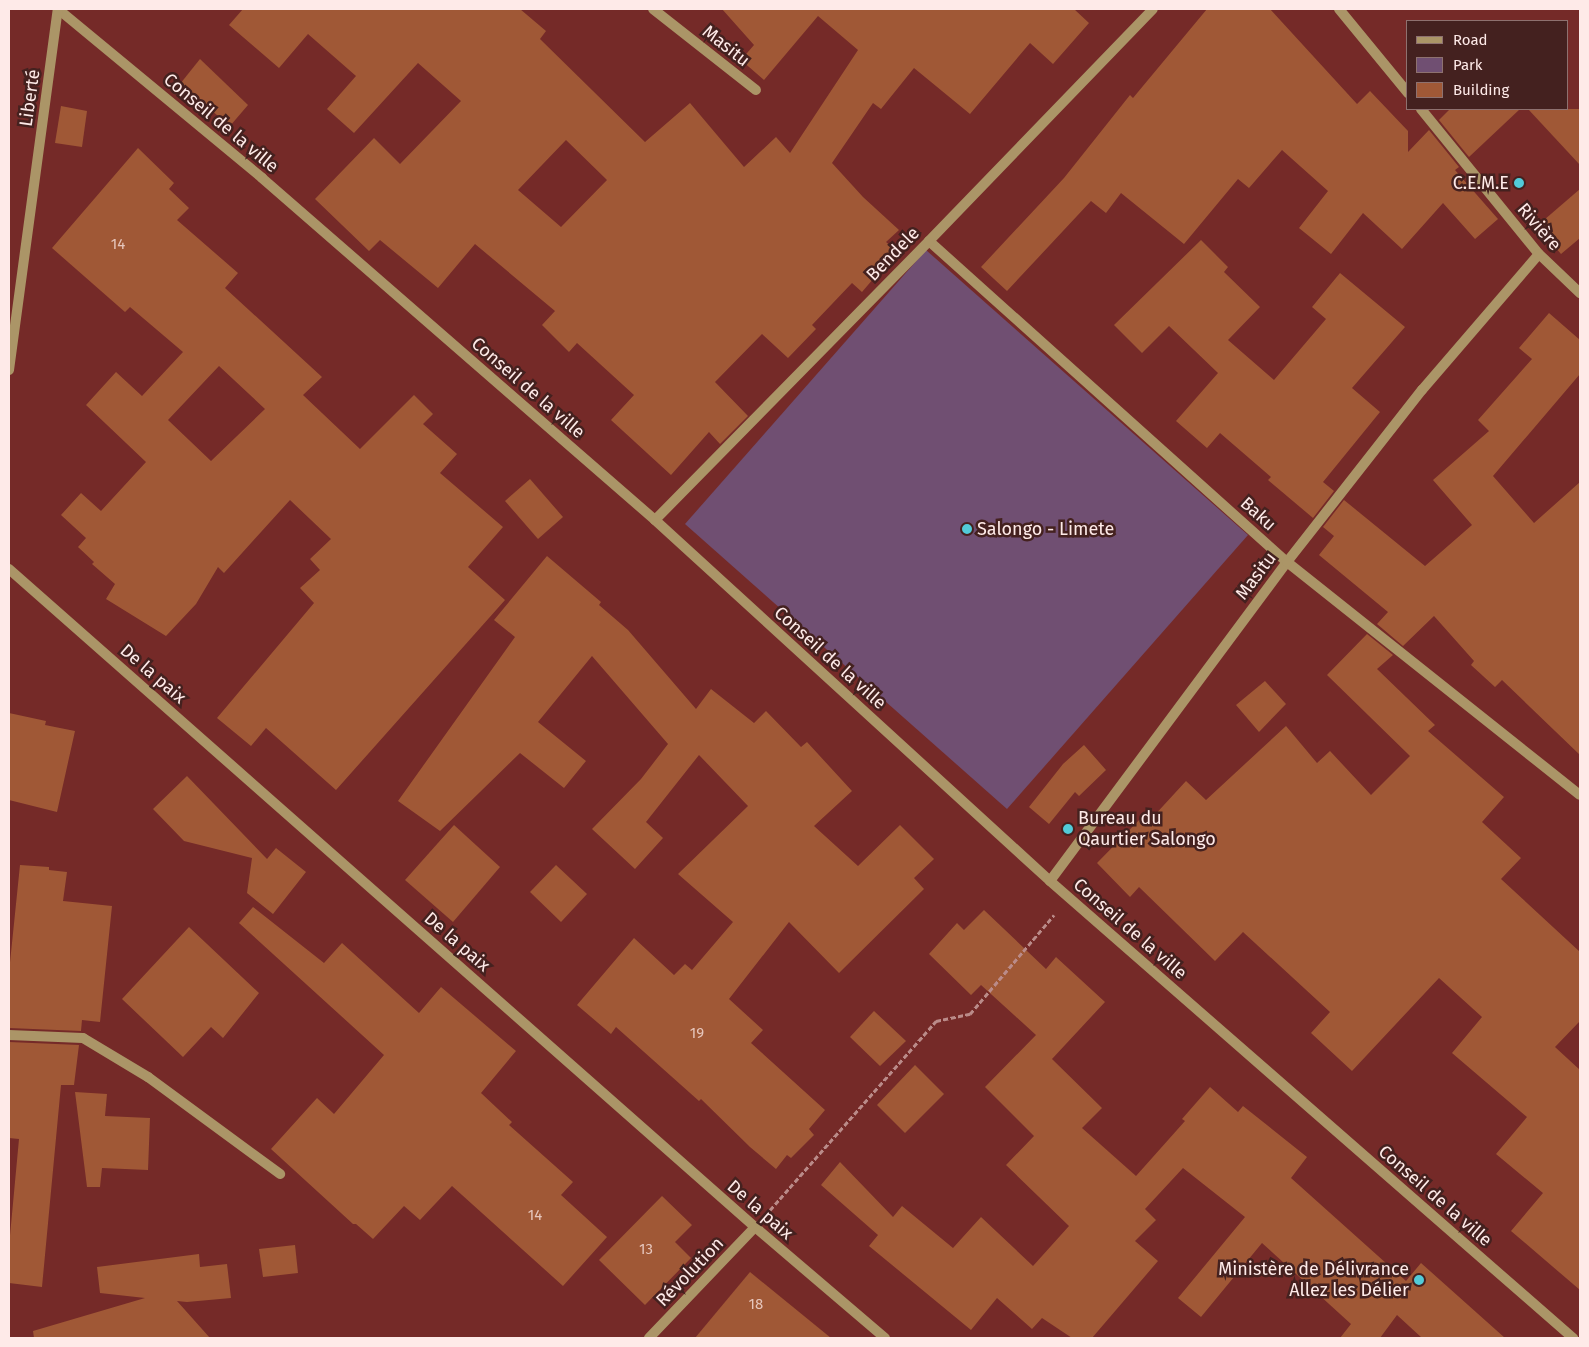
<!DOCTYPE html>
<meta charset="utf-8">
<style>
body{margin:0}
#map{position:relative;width:1589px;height:1347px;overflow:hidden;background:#752a28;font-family:"Fira Sans",sans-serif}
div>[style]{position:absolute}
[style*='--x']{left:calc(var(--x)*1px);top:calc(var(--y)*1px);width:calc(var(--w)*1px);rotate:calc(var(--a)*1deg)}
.green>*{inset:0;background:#704f72}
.building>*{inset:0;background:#a05836}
.path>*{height:3px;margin-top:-1.5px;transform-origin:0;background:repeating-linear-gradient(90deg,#ba8b89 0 5px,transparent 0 7.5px)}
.minor>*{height:10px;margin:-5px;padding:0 5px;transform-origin:5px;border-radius:5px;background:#ab9567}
.tertiary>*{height:10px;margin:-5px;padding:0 5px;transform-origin:5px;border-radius:5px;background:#ab9567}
.dots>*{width:14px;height:14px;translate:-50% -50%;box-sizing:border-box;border:2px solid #44211f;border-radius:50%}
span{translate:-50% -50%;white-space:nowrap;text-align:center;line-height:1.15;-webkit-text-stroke:5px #44211f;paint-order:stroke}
.number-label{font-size:15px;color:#e6c6bc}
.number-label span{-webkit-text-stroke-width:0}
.street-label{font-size:18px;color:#feeae8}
.poi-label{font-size:18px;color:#feeae8}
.right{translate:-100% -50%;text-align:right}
.left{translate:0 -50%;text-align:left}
.frame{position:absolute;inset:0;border:10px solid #feeae8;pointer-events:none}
.legend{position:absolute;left:1406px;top:20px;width:162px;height:90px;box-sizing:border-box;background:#44211f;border:1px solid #8e716f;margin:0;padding:6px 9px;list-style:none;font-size:15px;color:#feeae8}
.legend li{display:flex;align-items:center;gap:10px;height:25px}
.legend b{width:25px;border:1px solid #8e716f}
</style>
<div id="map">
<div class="green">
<i style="clip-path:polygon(926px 250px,1248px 535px,1007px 809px,685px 524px)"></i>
</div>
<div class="building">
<i style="clip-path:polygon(evenodd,243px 9px,520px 9px,546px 31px,540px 39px,645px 142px,690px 103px,744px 167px,776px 137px,790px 153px,858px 50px,818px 16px,764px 80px,741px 60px,754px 45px,722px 9px,1074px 9px,1089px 23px,1053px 64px,1030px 43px,970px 114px,914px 68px,881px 109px,873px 103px,832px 163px,863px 197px,899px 230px,886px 242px,897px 251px,862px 292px,852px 283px,812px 325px,816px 329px,788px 358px,762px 334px,715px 382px,748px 416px,720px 444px,709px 432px,671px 475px,611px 420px,634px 395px,577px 343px,569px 352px,542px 325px,555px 311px,475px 244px,438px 288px,380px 240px,369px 251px,315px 199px,374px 138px,400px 164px,461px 101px,418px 63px,354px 133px,327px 109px,356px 76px,308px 34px,279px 68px,229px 25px,243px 9px,566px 140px,607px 180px,561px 227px,518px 190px,566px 140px)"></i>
<i style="clip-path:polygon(1207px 9px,1270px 9px,1357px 104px,1370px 91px,1408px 131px,1408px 152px,1429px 130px,1459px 167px,1455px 170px,1498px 219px,1475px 239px,1443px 203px,1402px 249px,1363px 213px,1331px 254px,1299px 228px,1328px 191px,1282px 150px,1249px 188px,1238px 179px,1184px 244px,1121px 193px,1106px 213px,1091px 201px,1007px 291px,981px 267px,1064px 178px,1130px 95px,1133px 98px)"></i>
<i style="clip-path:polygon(200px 59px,248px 105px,230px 126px,180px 84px)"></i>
<i style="clip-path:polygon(61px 106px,87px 111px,82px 147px,55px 143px)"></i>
<i style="clip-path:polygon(1450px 109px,1520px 109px,1469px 157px,1439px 120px)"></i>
<i style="clip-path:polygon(1528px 109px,1580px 109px,1580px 165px)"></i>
<i style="clip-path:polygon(evenodd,138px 148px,174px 183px,169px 189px,189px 208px,177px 220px,238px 273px,225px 288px,322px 377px,303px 395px,360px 449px,414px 395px,433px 414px,423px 424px,457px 454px,440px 473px,503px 527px,468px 567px,505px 600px,336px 790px,266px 728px,251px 746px,217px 718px,314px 603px,300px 588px,320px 570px,310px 559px,331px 539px,290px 500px,224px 573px,218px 567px,196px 604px,166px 636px,106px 599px,115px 584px,92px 564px,94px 562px,78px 547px,86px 538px,61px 515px,81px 493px,101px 511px,146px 462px,86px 405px,116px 372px,142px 396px,183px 352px,130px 307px,125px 312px,52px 248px,138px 148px,219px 366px,265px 409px,211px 461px,168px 420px,219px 366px)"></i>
<i style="clip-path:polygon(1580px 189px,1580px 238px,1561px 254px,1537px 226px)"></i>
<i style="clip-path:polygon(1201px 240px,1228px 267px,1224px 272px,1260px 307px,1228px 340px,1274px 380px,1326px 319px,1312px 307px,1340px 273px,1405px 327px,1352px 388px,1380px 412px,1323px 482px,1334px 491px,1313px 518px,1268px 480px,1271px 477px,1220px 433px,1207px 448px,1176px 421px,1218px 373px,1169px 326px,1142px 353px,1114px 325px)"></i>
<i style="clip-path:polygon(1549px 313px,1580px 340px,1580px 374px,1493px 476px,1534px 523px,1580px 482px,1580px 755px,1502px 680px,1495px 687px,1471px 665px,1474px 661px,1434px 616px,1403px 646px,1377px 624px,1388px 612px,1319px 555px,1334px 536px,1323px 527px,1344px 500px,1425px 566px,1472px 525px,1433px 480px,1489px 431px,1478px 420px,1532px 359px,1519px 348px)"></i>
<i style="clip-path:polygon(530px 479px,563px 517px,538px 539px,505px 501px)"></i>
<i style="clip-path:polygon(547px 556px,601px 602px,599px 605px,628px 630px,696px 709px,711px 689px,754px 723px,766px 711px,801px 747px,807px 742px,852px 791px,814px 826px,858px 866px,900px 825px,934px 859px,914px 878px,924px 889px,839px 973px,789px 922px,729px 999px,763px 1030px,751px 1043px,825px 1110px,809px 1129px,814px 1135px,791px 1158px,787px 1155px,776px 1169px,750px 1147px,701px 1099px,699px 1101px,616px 1027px,611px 1034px,577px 1005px,634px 938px,674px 975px,685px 964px,692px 970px,733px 922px,678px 874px,748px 806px,699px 755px,646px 822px,663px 838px,635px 869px,592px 829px,641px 779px,668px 744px,592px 656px,538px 722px,586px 761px,564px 788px,520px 753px,440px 831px,398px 801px,515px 637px,494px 620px)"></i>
<i style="clip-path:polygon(1367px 634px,1393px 655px,1377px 669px,1435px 725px,1428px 731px,1504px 797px,1482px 822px,1521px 858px,1501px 879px,1580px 952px,1580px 1021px,1555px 1047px,1580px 1070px,1580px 1290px,1511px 1231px,1543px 1193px,1496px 1154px,1527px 1117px,1452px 1053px,1482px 1017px,1439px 978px,1352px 1071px,1311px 1033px,1330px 1012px,1243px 932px,1215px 961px,1139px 887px,1130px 897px,1097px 863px,1146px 813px,1152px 818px,1186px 781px,1206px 800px,1286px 726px,1317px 763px,1330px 751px,1371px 795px,1410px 756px,1327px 675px)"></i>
<i style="clip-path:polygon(1265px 681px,1286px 704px,1259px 732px,1236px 705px)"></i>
<i style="clip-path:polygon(9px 713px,46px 721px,45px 725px,75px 731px,57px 812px,9px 800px)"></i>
<i style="clip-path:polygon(1084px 745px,1106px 770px,1079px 796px,1075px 792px,1049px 824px,1029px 807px,1063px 764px)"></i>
<i style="clip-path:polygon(187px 776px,267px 859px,276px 848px,306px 872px,273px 914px,247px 893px,252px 858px,184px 841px,153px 809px)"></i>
<i style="clip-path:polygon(454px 825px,500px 867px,453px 922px,405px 880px)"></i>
<i style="clip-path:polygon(20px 865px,49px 867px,49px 870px,67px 872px,63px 901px,112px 906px,100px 1022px,82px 1020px,81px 1031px,9px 1028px,9px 972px)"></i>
<i style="clip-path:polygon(556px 865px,587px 894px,561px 922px,530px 892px)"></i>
<i style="clip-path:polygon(253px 907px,324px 963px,342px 943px,419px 1013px,441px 987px,516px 1051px,481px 1093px,512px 1122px,509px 1125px,573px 1182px,561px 1195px,607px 1237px,563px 1286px,452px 1186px,420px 1220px,404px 1206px,373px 1239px,356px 1224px,353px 1224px,271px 1149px,317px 1098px,334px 1114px,384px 1055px,239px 923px)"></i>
<i style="clip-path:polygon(984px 910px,1046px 969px,1056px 957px,1105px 1002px,1052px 1059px,1102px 1108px,1082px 1128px,1136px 1176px,1185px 1121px,1182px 1119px,1210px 1087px,1238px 1112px,1243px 1106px,1307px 1157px,1291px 1178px,1406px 1281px,1421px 1263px,1505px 1338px,1422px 1338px,1397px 1315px,1380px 1338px,1340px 1338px,1351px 1324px,1262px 1243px,1201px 1317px,1178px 1298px,1245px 1217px,1183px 1168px,1145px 1209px,1156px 1220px,1135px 1241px,1158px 1261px,1092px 1338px,1072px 1338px,1042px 1318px,1032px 1329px,997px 1298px,971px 1330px,869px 1246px,878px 1235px,821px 1185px,840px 1162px,893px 1217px,902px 1206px,953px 1248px,981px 1217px,1033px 1266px,1069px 1226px,1006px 1165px,1034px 1136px,985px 1087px,1036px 1035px,981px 985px,971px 995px,929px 954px,957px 923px,964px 930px)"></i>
<i style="clip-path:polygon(189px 927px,259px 993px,223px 1038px,211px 1027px,183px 1057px,122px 999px)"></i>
<i style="clip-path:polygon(874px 1011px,906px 1041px,880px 1066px,850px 1037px)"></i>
<i style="clip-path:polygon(9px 1042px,79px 1045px,74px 1085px,61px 1085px,42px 1287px,9px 1283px,9px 1246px,19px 1139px,9px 1138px)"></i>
<i style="clip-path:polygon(915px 1065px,944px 1094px,905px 1133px,877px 1105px)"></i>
<i style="clip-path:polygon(75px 1092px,107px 1094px,105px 1116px,150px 1118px,148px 1170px,102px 1168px,100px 1187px,87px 1187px)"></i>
<i style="clip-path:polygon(662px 1196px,692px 1225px,675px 1242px,691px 1258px,645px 1305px,599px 1260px)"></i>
<i style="clip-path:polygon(295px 1245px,298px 1273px,263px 1277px,259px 1249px)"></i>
<i style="clip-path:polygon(199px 1254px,200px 1267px,227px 1264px,231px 1298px,187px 1302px,177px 1301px,210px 1338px,34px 1338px,33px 1331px,145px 1298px,100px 1293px,97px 1267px)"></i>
<i style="clip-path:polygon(750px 1272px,831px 1338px,695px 1338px)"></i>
</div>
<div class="path">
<i style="--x:770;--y:1210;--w:252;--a:-48.7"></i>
<i style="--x:936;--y:1021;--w:35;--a:-12"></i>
<i style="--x:970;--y:1014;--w:130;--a:-49.7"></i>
</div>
<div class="minor">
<i style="--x:58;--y:9;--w:265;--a:39.6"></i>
<i style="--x:262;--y:178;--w:521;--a:41.03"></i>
<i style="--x:655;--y:520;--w:535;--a:42.42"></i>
<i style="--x:1050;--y:881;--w:695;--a:41.15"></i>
<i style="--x:653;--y:9;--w:131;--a:38.2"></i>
<i style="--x:1339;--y:9;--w:109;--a:50.6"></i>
<i style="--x:1421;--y:109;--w:187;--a:50.9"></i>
<i style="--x:1539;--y:254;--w:57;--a:43.6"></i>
<i style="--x:929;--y:241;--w:481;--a:41.9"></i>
<i style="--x:1287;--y:562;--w:374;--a:38.5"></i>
<i style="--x:655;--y:520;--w:391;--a:-45.5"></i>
<i style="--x:929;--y:241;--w:322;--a:-46"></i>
<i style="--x:9;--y:569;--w:995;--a:41.41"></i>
<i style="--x:755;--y:1227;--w:171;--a:40.5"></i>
<i style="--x:1050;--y:881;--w:397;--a:-53.4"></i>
<i style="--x:1287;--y:562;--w:219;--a:-51.9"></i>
<i style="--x:1422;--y:390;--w:179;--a:-49.3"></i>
<i style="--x:9;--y:1035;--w:74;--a:2.3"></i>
<i style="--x:83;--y:1038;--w:76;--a:31"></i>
<i style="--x:148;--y:1077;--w:164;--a:36.3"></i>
<i style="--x:649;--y:1338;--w:153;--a:-46.3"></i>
</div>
<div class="tertiary">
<i style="--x:9;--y:370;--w:364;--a:-82.3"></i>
</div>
<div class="dots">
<i style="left:1519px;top:183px;background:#52cbd8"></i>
<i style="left:967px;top:529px;background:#52cbd8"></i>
<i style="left:1068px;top:829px;background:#52cbd8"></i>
<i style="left:1419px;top:1280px;background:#52cbd8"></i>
</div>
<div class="number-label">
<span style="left:118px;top:245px">14</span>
<span style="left:697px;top:1034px">19</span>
<span style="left:535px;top:1216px">14</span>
<span style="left:646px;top:1250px">13</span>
<span style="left:756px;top:1305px">18</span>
</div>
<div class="street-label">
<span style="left:726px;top:46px;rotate:38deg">Masitu</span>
<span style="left:30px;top:98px;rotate:-82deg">Liberté</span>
<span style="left:221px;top:123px;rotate:40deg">Conseil de la ville</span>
<span style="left:1539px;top:227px;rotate:49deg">Rivière</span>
<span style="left:893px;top:254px;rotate:-46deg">Bendele</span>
<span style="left:528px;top:388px;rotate:41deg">Conseil de la ville</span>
<span style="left:1258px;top:514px;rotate:42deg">Baku</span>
<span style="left:1256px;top:576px;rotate:-53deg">Masitu</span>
<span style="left:830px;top:658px;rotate:42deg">Conseil de la ville</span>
<span style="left:153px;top:674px;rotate:41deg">De la paix</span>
<span style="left:1130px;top:929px;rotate:41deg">Conseil de la ville</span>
<span style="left:457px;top:942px;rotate:41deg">De la paix</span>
<span style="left:1435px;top:1196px;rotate:41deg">Conseil de la ville</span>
<span style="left:760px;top:1210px;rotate:41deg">De la paix</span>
<span style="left:690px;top:1272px;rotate:-46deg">Révolution</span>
</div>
<div class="poi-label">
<span class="right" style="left:1509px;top:183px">C.E.M.E</span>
<span class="left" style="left:977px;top:529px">Salongo - Limete</span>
<span class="left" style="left:1078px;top:829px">Bureau du<br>Qaurtier Salongo</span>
<span class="right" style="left:1409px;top:1280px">Ministère de Délivrance<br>Allez les Délier</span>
</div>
<div class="frame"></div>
<ul class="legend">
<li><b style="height:6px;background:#ab9567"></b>Road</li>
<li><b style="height:14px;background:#704f72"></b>Park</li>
<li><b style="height:14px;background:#a05836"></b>Building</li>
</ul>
</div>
